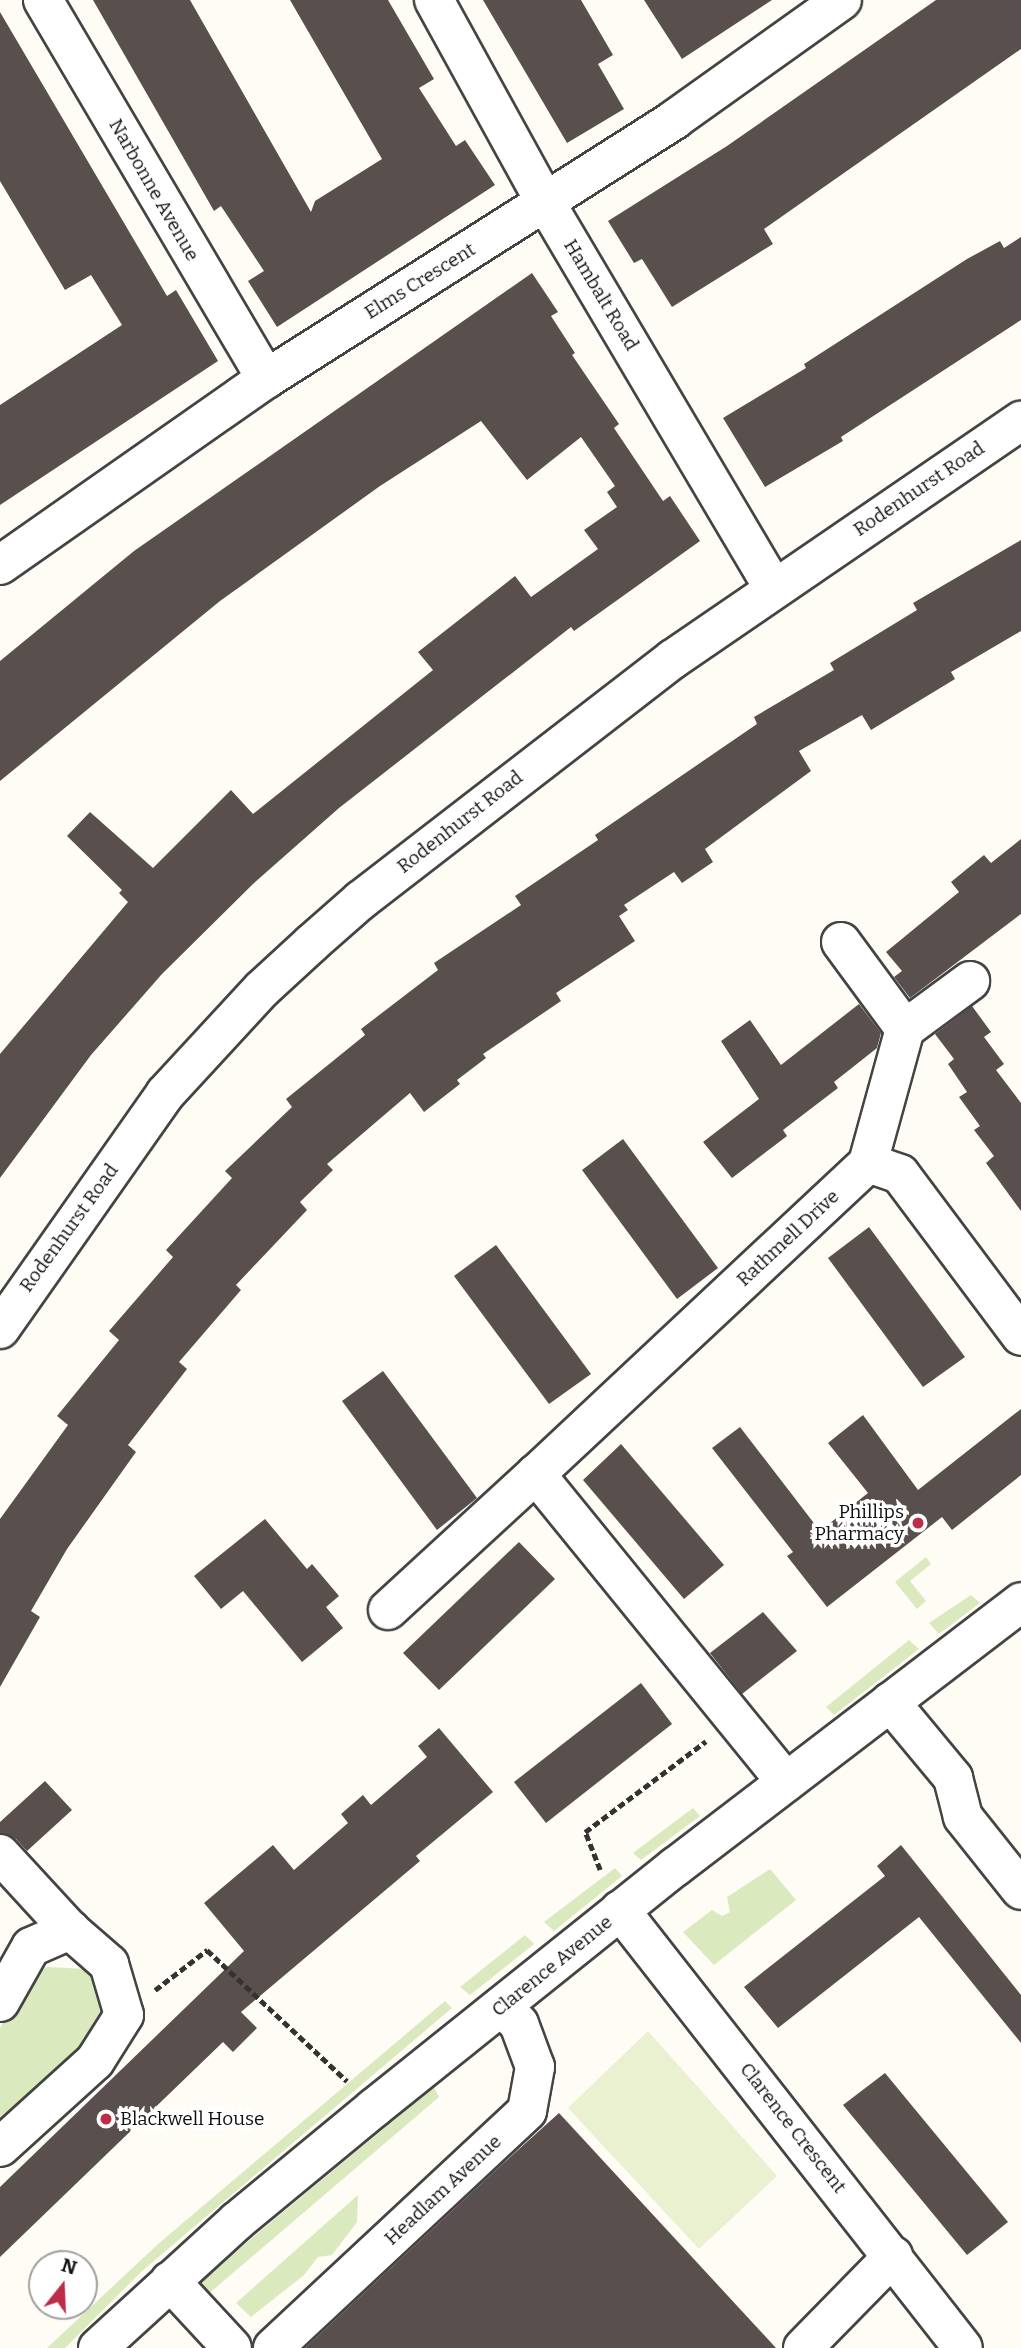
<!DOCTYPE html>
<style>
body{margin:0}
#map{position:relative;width:1021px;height:2348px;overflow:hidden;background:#fffbf5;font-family:Bitter,serif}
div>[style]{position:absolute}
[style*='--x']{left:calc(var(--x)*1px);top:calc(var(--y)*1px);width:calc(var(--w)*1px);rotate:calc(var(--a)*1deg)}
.green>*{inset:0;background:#dbe9be}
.pitch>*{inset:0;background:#eaf1d0}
.building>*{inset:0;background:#59504d}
.path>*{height:4.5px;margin-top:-2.25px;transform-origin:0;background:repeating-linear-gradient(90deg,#333 0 7px,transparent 0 10.5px)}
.roads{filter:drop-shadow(2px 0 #444) drop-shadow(-2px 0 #444) drop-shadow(0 2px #444) drop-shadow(0 -2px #444)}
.minor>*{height:38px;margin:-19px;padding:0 19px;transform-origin:19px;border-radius:19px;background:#fff}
.dots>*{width:19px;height:19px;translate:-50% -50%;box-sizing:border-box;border:4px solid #fff;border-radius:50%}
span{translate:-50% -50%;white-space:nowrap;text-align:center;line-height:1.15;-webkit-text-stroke:7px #fff;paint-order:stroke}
.street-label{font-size:19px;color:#111}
.poi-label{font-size:19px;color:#111}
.right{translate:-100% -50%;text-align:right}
.left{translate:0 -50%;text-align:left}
.north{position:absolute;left:28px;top:2250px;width:70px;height:70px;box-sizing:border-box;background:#fff;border:2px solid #a0a0a0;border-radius:50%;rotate:18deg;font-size:19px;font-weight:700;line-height:28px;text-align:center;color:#111}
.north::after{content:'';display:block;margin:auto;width:24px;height:32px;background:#be2c48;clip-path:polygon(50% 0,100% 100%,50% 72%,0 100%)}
</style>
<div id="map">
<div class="green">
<i style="clip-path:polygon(926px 1557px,931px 1564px,910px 1581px,926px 1601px,917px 1609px,895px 1582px)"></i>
<i style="clip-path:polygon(971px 1595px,980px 1603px,939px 1634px,929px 1623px)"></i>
<i style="clip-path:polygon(909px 1640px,919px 1649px,834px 1715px,826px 1707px)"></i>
<i style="clip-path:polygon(693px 1808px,700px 1816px,641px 1860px,633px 1853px)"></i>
<i style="clip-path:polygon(615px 1868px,622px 1876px,554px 1931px,544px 1922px)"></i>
<i style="clip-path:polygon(770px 1869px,796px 1900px,714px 1965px,683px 1932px,712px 1910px,722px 1916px,730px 1912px,727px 1897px)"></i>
<i style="clip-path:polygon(525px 1935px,534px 1944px,470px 1995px,460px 1987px)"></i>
<i style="clip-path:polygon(46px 1967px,86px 1969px,104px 1992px,101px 2032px,0 2134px,0 2028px,18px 1994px)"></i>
<i style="clip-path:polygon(445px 2001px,452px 2008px,142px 2271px,65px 2348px,47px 2348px,158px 2244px)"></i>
<i style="clip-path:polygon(434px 2087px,439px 2097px,193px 2307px,199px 2282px)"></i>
<i style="clip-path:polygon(358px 2195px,357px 2222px,332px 2255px,318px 2257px,304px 2275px,251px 2317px,236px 2303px)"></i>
</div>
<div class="pitch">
<i style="clip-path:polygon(648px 2031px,777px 2176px,699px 2249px,568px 2108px)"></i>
</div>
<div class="building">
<i style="clip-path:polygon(93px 0,190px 0,311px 212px,315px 201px,382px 159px,290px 0,388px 0,434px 79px,419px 88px,456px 146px,465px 140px,495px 185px,277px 327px,248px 281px,264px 271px,221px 206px,214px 211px)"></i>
<i style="clip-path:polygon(483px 0,581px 0,613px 55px,598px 64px,624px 109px,567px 143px)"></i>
<i style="clip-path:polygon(644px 0,772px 0,682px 59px)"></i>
<i style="clip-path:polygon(936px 0,1021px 0,1021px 49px,764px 229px,773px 244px,672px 307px,642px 259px,634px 263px,608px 221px,727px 146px)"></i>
<i style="clip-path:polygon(0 12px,167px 296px,176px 290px,218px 361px,0 505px,0 405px,122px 325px,91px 275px,65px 290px,0 181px)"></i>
<i style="clip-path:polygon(1021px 237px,1021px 320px,841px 437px,843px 441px,765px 487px,723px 418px,806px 368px,804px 364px,967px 259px,1000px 241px,1004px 248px)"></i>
<i style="clip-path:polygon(532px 273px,558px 312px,551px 316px,575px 353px,572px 355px,619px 424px,614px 428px,663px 501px,670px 496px,700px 541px,574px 631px,571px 627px,339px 808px,253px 884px,162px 974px,91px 1055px,0 1178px,0 1054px,128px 902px,119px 893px,122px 890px,67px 836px,90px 812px,153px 868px,231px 790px,253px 814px,433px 670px,418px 652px,515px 576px,531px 597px,598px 549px,584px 530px,617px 507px,607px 492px,615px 486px,581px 437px,527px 480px,481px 421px,380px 486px,220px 601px,0 781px,0 661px,134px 551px)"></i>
<i style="clip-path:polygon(1021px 540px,1021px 631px,951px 672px,955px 679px,871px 730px,862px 715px,799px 751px,811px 771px,705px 849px,713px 862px,682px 883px,674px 872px,624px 905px,628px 910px,619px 916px,635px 941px,556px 993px,561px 1001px,483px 1054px,486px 1058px,457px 1080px,460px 1084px,424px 1112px,410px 1093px,327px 1164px,333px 1170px,300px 1202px,307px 1210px,236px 1285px,241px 1290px,179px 1362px,187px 1369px,128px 1445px,136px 1452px,67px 1549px,31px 1611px,40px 1617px,0 1687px,0 1519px,68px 1425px,57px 1416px,119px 1340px,109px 1331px,173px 1257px,166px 1250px,232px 1178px,225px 1171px,292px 1107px,286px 1099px,365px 1035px,361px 1029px,438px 970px,434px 963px,521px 905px,515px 896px,598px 840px,595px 835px,757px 724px,754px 717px,834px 670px,830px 663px,917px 610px,913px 603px)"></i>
<i style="clip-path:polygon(1021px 839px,1021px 914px,910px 998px,894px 977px,902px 971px,886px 952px,959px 892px,951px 882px,984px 855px,991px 863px)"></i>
<i style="clip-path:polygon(859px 1004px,881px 1033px,877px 1048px,834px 1082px,838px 1088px,783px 1130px,787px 1136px,732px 1178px,703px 1142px,759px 1099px,721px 1041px,750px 1020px,781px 1065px)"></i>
<i style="clip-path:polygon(972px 1006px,991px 1032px,984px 1037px,1004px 1064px,996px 1070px,1021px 1103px,1021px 1211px,986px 1163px,994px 1156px,974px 1130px,980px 1126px,959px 1097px,967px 1092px,948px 1064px,954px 1059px,935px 1034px)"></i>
<i style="clip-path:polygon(623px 1139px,718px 1268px,677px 1299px,582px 1170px)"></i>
<i style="clip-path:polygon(869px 1227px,965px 1357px,923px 1387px,828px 1258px)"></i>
<i style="clip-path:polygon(496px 1245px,591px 1374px,549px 1404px,454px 1276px)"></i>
<i style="clip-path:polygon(383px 1371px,477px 1498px,437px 1530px,342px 1401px)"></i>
<i style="clip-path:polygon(1021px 1409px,1021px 1475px,952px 1530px,942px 1517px,827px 1607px,787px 1556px,793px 1552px,712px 1448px,740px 1427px,820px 1531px,868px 1493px,828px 1443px,863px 1415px,918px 1490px)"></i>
<i style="clip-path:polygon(621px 1444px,724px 1565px,684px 1599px,583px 1480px)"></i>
<i style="clip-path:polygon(265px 1519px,307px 1569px,312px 1564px,339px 1596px,326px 1607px,343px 1628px,302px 1662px,243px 1591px,221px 1609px,194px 1576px)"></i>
<i style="clip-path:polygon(519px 1542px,555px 1579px,439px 1690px,403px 1653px)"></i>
<i style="clip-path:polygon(763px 1612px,797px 1651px,742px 1694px,710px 1653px)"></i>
<i style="clip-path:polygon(641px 1683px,672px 1724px,546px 1823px,514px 1782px)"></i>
<i style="clip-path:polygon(439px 1728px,493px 1792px,416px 1856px,420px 1861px,241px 2012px,257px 2028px,233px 2052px,223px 2042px,0 2257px,0 2187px,244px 1951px,204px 1903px,273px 1845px,294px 1870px,348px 1823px,341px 1814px,363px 1795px,371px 1805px,427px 1757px,418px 1746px)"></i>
<i style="clip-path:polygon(45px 1781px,72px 1810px,27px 1851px,16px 1839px,0 1833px,0 1822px)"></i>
<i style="clip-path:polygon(901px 1845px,1021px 1995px,1021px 2043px,919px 1917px,778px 2028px,744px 1987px,885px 1876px,877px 1866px)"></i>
<i style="clip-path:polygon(885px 2073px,1008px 2222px,967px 2255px,843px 2105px)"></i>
<i style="clip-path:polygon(559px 2113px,776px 2348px,305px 2348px,498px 2168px)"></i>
</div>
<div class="path">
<i style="--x:600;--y:1870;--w:41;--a:-111.5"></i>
<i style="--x:585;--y:1832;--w:151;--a:-36.9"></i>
<i style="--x:155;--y:1990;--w:66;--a:-37.6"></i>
<i style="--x:207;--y:1950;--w:192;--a:43.1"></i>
</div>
<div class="roads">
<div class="minor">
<i style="--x:43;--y:0;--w:440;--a:59.5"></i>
<i style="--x:434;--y:0;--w:228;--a:61.2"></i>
<i style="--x:544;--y:200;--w:450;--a:59.4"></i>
<i style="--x:0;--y:565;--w:325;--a:-35"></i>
<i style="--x:266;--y:379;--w:485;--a:-32.4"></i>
<i style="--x:675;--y:119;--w:205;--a:-35.5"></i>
<i style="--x:841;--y:942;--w:108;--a:53.7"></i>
<i style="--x:905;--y:1029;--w:81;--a:-36.4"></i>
<i style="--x:868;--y:1163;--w:139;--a:-74.6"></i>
<i style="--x:0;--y:1329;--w:287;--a:-54.9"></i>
<i style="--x:165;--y:1094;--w:143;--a:-47.3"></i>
<i style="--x:262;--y:989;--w:68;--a:-42.6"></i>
<i style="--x:312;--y:943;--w:65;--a:-41.3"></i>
<i style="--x:361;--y:900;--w:394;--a:-37.7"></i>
<i style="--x:673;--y:659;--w:422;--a:-34.4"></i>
<i style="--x:388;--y:1610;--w:201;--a:-42.6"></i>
<i style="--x:890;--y:1702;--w:99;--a:50.3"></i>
<i style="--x:953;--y:1778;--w:40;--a:75.6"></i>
<i style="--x:963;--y:1817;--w:93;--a:51.5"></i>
<i style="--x:786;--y:1782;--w:397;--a:-129.1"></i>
<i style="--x:536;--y:1474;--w:455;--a:-43.1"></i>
<i style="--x:868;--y:1163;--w:34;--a:19"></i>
<i style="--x:900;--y:1174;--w:202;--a:53.2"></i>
<i style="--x:0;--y:1854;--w:103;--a:47.4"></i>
<i style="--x:70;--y:1930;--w:52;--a:41.1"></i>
<i style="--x:109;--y:1964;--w:53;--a:73.6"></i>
<i style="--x:124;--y:2015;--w:54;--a:122.2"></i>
<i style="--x:95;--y:2061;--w:128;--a:137.8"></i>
<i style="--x:620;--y:1910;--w:556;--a:51.94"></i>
<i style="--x:0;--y:2002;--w:63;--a:-60.6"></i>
<i style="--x:31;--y:1947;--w:43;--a:-23.6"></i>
<i style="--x:170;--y:2281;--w:91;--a:47.2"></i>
<i style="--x:98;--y:2348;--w:188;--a:-42.4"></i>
<i style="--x:237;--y:2221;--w:178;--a:-39.5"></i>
<i style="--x:374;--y:2108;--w:386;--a:-38.7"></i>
<i style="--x:675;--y:1867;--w:436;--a:-37.4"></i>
<i style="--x:273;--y:2348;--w:347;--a:-43"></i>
<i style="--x:527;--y:2111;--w:45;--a:-79.7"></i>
<i style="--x:535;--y:2067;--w:46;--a:-110.4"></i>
<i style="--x:519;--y:2024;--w:25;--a:-135"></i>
<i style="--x:803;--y:2348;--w:129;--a:-45.6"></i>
</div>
</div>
<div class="dots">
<i style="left:918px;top:1523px;background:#be2c48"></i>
<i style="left:106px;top:2119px;background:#be2c48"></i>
</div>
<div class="street-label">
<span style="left:154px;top:190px;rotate:60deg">Narbonne Avenue</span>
<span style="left:420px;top:281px;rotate:-32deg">Elms Crescent</span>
<span style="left:601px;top:295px;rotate:59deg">Hambalt Road</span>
<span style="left:919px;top:489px;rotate:-34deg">Rodenhurst Road</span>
<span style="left:460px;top:822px;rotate:-38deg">Rodenhurst Road</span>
<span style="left:69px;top:1228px;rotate:-54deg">Rodenhurst Road</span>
<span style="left:788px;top:1238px;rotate:-43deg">Rathmell Drive</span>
<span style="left:552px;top:1966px;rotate:-39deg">Clarence Avenue</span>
<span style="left:793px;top:2128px;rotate:52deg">Clarence Crescent</span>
<span style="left:443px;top:2190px;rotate:-43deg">Headlam Avenue</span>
</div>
<div class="poi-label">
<span class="right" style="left:904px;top:1523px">Phillips<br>Pharmacy</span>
<span class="left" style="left:120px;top:2119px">Blackwell House</span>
</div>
<div class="north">N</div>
</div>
